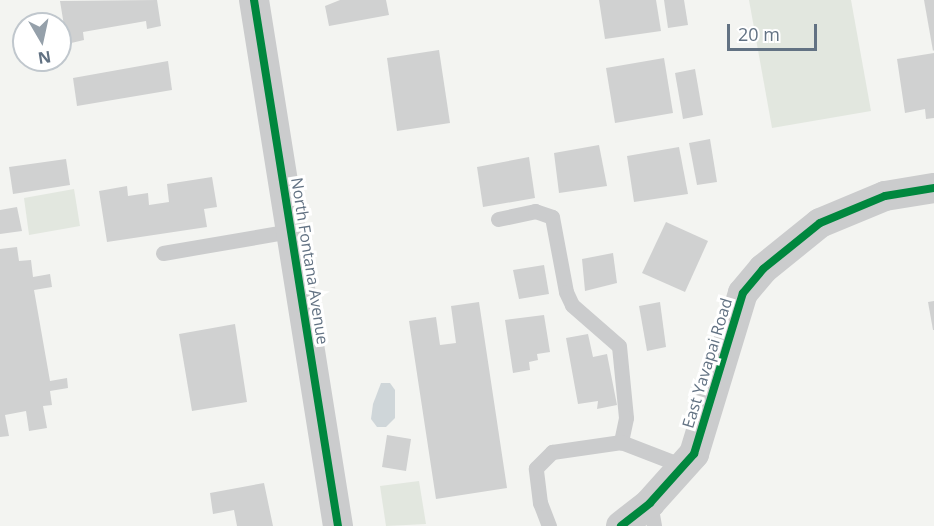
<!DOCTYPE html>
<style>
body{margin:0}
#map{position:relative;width:934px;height:526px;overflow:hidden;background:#f3f4f1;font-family:"Open Sans",sans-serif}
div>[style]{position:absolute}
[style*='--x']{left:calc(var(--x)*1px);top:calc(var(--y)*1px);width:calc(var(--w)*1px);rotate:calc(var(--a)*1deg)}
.green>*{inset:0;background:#e2e7df}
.water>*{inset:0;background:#cfd6d9}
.building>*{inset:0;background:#d0d1d1}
.service>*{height:15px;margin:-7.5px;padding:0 7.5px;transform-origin:7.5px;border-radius:7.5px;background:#cbcccd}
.minor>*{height:30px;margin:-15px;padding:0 15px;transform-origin:15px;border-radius:15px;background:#cbcccd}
.cycleway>*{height:8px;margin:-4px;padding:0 4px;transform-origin:4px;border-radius:4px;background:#00873e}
span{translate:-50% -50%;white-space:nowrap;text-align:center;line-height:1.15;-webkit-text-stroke:6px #fff;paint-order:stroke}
.street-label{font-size:16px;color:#627283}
.north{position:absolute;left:12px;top:12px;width:60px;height:60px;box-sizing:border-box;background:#fff;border:2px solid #c0c7cd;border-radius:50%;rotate:171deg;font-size:16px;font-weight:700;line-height:24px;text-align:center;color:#627283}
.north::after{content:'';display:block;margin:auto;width:21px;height:27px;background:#95a0aa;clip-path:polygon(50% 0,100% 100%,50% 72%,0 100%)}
.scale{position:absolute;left:727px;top:24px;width:90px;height:27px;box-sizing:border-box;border:3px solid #627283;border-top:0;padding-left:8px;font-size:18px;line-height:21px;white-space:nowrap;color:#627283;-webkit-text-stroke:4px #fff;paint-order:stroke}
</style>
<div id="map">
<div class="green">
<i style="clip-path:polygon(749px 0,851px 0,871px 111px,772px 128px)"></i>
<i style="clip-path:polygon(74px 189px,80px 226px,29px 235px,24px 198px)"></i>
<i style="clip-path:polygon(419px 481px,426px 524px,386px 526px,380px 486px)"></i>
</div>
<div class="water">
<i style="clip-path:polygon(381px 383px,390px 383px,395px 390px,395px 418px,386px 427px,377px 427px,371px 419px,373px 404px)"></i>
</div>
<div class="building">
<i style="clip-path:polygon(157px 0,161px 26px,147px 29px,146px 21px,83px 32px,84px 40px,67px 44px,60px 1px)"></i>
<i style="clip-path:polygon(340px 0,386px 0,389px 15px,329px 26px,325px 6px)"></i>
<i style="clip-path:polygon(599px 0,656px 0,661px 31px,605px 39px)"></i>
<i style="clip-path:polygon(664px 0,684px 0,688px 25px,668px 28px)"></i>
<i style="clip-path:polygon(924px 0,934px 0,934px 50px,933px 51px)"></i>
<i style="clip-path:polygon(439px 50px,450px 123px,397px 131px,387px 58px)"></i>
<i style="clip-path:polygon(934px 53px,934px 118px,926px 119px,925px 109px,905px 113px,897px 59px)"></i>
<i style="clip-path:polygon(664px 58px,673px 113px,615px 123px,606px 68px)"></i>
<i style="clip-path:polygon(168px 61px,172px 90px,77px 106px,73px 78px)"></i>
<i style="clip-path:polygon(695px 69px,703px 115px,683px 119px,675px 73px)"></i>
<i style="clip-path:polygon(710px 139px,717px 182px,697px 185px,689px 143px)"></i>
<i style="clip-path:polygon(599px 145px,607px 186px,559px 193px,554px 153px)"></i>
<i style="clip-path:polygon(679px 147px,688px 194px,634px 202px,627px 156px)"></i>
<i style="clip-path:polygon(529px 157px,535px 198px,483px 207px,477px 167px)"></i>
<i style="clip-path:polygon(66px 159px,70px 185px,13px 194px,9px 167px)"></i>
<i style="clip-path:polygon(212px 177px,217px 207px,204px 209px,207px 227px,107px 242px,99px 191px,127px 186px,128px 196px,148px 193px,149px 205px,169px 202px,167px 184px)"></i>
<i style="clip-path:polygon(17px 207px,22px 231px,0 234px,0 210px)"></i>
<i style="clip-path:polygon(666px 222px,708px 241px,685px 292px,642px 273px)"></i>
<i style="clip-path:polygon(17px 247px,19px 261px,31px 260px,33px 277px,50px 274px,52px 287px,34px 290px,50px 381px,67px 378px,68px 388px,50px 391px,52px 405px,43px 406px,47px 428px,29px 431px,26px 411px,5px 415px,9px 436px,0 437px,0 249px)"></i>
<i style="clip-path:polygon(613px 253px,617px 283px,585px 291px,582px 259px)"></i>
<i style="clip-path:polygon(544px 265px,549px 294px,519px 299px,513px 270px)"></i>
<i style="clip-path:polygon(934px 301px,934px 330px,933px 330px,928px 302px)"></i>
<i style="clip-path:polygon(479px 302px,507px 488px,436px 499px,409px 321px,436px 317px,440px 345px,456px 343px,451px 306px)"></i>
<i style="clip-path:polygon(660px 302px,666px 347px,647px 351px,639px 306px)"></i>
<i style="clip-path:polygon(544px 315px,550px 352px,537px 354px,538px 360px,529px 362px,530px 370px,513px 373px,505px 320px)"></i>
<i style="clip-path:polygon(235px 324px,247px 402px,192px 411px,179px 334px)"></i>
<i style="clip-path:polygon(588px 334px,593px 357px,607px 354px,617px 405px,597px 409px,598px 401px,578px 404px,566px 338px)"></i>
<i style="clip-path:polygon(387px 435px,411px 439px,406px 471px,382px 467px)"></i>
<i style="clip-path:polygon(264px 483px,273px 526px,237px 526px,234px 510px,213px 514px,210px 493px)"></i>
</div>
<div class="service">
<i style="--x:498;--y:219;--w:38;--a:-12"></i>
<i style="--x:535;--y:211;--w:18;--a:19"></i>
<i style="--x:552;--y:217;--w:76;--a:79.4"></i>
<i style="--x:566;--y:292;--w:14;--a:65"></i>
<i style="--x:572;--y:305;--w:62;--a:41.1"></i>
<i style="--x:619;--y:346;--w:72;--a:84.4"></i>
<i style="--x:626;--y:418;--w:25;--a:102"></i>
<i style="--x:163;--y:253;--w:130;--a:-9.8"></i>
<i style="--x:650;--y:503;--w:23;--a:80"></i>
<i style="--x:549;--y:526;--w:25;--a:-111"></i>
<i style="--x:540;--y:503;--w:35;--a:-97"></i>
<i style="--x:536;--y:468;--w:23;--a:-45"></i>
<i style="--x:552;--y:452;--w:70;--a:-8.2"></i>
<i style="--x:621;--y:442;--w:66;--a:21.2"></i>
</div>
<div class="minor">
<i style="--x:254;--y:0;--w:533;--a:80.93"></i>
<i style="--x:621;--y:526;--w:37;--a:-38"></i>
<i style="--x:650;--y:503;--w:66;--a:-48.1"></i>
<i style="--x:694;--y:454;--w:168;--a:-73.1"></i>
<i style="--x:743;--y:293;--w:31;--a:-50"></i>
<i style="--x:763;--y:269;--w:73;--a:-38.9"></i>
<i style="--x:820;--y:223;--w:70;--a:-22.6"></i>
<i style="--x:885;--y:196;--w:50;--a:-9.3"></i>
</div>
<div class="cycleway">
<i style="--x:254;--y:0;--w:533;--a:80.93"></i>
<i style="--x:621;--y:526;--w:37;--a:-38"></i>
<i style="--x:650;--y:503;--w:66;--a:-48.1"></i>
<i style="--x:694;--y:454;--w:168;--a:-73.1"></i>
<i style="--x:743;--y:293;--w:31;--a:-50"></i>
<i style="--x:763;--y:269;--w:73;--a:-38.9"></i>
<i style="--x:820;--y:223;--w:70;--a:-22.6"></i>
<i style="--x:885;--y:196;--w:50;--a:-9.3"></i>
</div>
<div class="street-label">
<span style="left:310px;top:261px;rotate:81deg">North Fontana Avenue</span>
<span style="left:707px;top:363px;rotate:-73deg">East Yavapai Road</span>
</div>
<div class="north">N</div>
<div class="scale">20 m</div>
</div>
